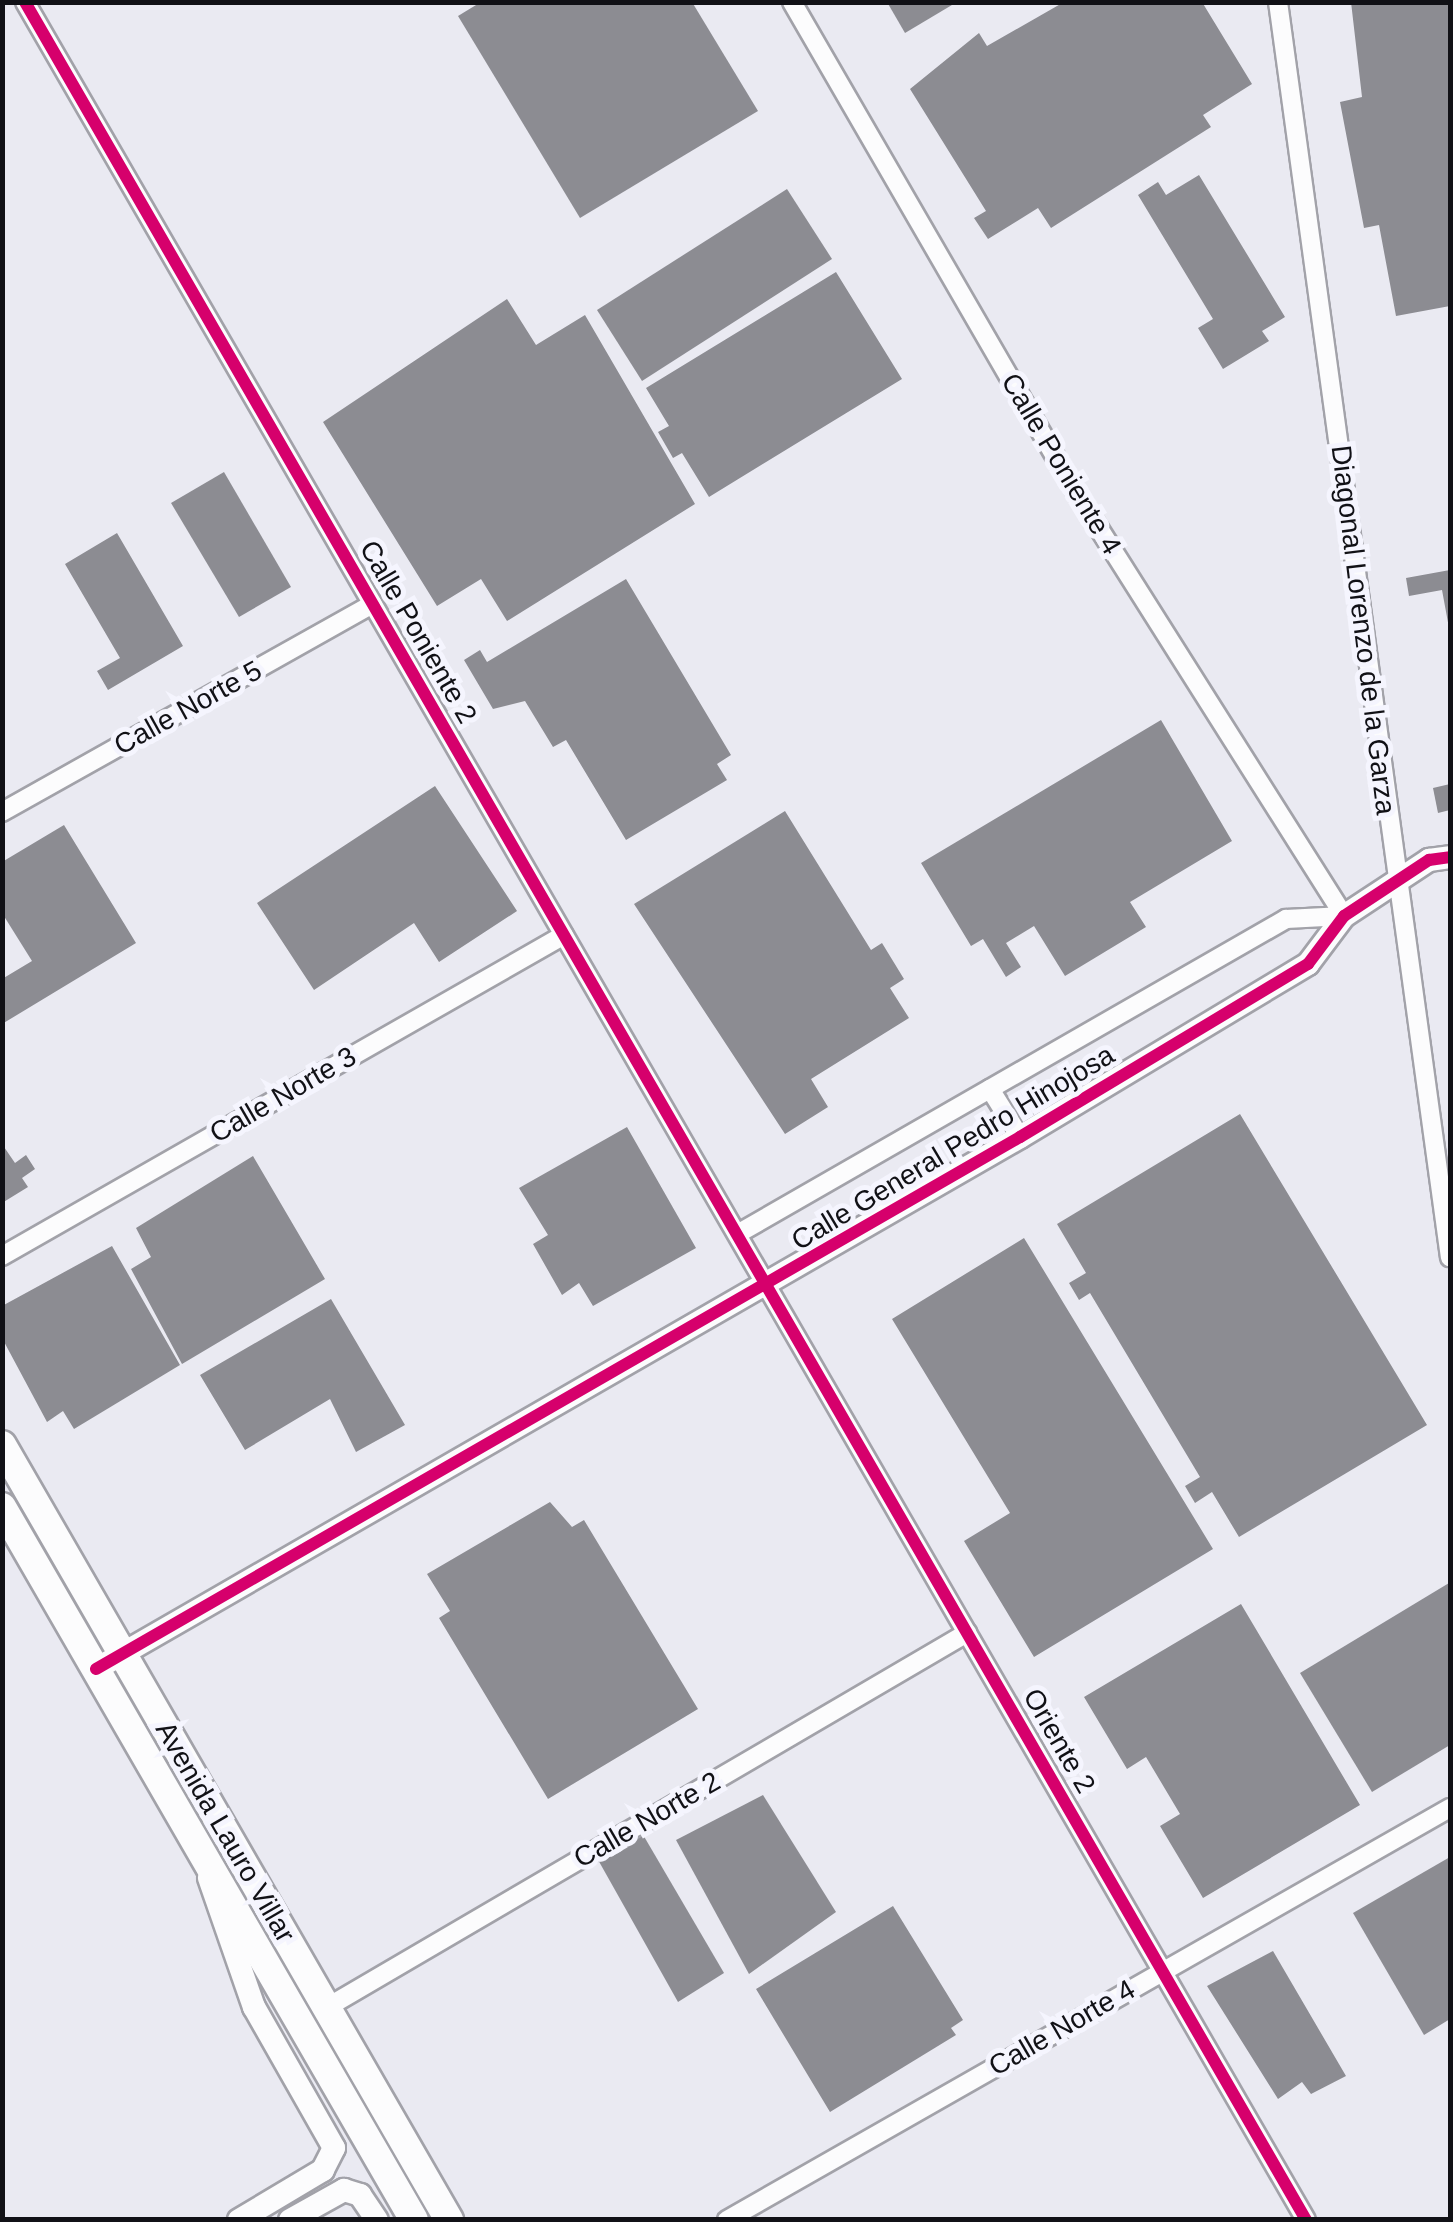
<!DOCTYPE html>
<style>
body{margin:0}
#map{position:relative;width:1453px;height:2222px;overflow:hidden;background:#eaeaf2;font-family:Helvetica,sans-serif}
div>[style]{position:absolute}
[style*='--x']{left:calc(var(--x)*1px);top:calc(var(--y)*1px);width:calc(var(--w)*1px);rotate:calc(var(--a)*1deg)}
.building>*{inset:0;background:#8c8c92}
.roads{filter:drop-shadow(2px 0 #a2a2a9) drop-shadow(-2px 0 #a2a2a9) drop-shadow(0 2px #a2a2a9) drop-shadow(0 -2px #a2a2a9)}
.minor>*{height:18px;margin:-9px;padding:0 9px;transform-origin:9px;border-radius:9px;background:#fcfcfd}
.tertiary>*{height:22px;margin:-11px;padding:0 11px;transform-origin:11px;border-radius:11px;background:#fcfcfd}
.primary>*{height:28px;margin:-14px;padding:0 14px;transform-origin:14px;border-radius:14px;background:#fcfcfd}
.cycleway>*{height:12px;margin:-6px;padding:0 6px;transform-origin:6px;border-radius:6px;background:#d6006c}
span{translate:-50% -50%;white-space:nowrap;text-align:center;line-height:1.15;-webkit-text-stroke:10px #f5f5fe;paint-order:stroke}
.street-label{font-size:28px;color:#111116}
.frame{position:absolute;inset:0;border:5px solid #111116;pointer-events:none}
</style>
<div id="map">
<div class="building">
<i style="clip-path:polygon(481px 2px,692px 2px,758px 111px,580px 218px,458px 16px)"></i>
<i style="clip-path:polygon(887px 2px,957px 2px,905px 33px)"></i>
<i style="clip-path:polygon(1064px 2px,1202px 2px,1252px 84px,1203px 115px,1211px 127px,1051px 228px,1038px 208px,988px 239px,974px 218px,986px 211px,910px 89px,979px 33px,987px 46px)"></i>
<i style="clip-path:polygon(1351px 2px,1450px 2px,1450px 306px,1396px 316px,1379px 225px,1364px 228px,1340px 102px,1362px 97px)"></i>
<i style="clip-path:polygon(1199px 175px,1285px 317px,1262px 331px,1269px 341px,1223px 369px,1198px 328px,1213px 319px,1138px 195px,1158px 182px,1166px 195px)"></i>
<i style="clip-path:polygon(787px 189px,832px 259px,642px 381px,597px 310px)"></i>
<i style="clip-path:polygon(836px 272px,902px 379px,709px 497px,682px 453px,673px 458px,658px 432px,669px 426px,646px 388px)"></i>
<i style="clip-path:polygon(507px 299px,536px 345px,585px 315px,695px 504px,507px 621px,481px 579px,437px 606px,323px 422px)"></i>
<i style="clip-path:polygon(224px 472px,291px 587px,239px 617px,171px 503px)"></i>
<i style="clip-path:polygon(117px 533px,183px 646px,108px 690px,97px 671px,120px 658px,65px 564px)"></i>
<i style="clip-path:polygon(1450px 570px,1450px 628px,1449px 628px,1442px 590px,1409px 596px,1406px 578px)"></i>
<i style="clip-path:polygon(626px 579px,731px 755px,717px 764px,727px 780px,626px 840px,566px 740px,553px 747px,525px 701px,493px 709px,464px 660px,480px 650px,487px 662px)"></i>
<i style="clip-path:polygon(1161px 720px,1232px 841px,1130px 902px,1146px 927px,1065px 976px,1034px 926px,1006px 943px,1021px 967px,1006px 977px,983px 939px,971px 946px,921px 863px)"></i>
<i style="clip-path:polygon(1450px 784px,1450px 810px,1438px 813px,1433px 788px)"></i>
<i style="clip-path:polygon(435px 786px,517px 911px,439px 962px,414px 923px,314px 990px,257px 903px)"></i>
<i style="clip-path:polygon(785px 811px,871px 950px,882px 943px,904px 979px,890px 988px,909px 1018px,811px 1079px,828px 1107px,785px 1134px,634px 904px)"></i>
<i style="clip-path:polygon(64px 825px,136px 943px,2px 1024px,2px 979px,32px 961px,2px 913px,2px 862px)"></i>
<i style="clip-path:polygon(1240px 1114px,1427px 1425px,1239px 1537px,1212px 1492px,1195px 1503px,1185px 1486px,1200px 1477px,1090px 1293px,1079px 1300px,1069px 1283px,1086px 1273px,1057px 1224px)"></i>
<i style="clip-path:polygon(627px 1127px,696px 1248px,593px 1306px,579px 1283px,562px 1295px,533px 1244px,548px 1235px,519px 1188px)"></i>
<i style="clip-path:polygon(2px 1144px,15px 1163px,26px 1155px,35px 1169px,22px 1178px,28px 1187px,2px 1203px)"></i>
<i style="clip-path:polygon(253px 1156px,325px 1279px,182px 1364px,131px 1269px,151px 1257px,136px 1228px)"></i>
<i style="clip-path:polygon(1024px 1238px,1213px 1549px,1034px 1657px,964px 1541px,1010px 1513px,892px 1319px)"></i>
<i style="clip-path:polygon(112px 1246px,180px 1365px,74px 1429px,63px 1411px,47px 1422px,2px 1338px,2px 1306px)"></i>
<i style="clip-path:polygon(331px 1299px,405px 1425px,356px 1452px,330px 1399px,245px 1450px,200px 1375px)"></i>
<i style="clip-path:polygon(550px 1502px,572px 1527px,584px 1520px,698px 1709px,548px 1799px,439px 1618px,450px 1611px,427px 1574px)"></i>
<i style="clip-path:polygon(1449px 1583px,1450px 1745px,1372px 1792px,1300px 1673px)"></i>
<i style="clip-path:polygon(1241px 1604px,1360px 1805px,1203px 1898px,1160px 1826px,1180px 1814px,1146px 1757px,1127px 1769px,1084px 1697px)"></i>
<i style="clip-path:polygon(763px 1795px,836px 1912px,749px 1974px,676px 1840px)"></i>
<i style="clip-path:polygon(642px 1833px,724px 1973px,678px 2002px,597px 1858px)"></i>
<i style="clip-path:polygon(1450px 1857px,1450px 2019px,1424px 2035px,1353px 1913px)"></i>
<i style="clip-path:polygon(893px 1906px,963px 2020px,951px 2028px,956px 2035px,830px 2112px,756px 1989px)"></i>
<i style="clip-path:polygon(1273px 1951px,1346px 2076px,1311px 2094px,1302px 2082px,1278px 2099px,1207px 1986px)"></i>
</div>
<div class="roads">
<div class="minor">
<i style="--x:25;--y:2;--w:2561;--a:59.99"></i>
<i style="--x:792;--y:2;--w:563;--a:59.93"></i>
<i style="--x:1074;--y:489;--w:505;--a:57.69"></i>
<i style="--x:1278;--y:2;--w:1267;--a:82.2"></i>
<i style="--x:2;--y:812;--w:425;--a:-29.3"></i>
<i style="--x:990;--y:1089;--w:57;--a:58"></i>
<i style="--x:739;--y:1233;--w:631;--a:-29.86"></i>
<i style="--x:1286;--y:919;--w:58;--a:-3"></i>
<i style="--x:2;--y:1256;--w:647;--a:-29.73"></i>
<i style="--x:326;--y:2008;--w:743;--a:-30.33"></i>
<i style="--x:727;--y:2220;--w:832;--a:-29.68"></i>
</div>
<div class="tertiary">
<i style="--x:96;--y:1669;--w:1066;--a:-29.93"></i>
<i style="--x:1020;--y:1137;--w:336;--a:-31"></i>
<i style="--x:1308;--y:964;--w:60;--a:-53.1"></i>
<i style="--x:1344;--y:916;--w:102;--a:-33.4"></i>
<i style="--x:1429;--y:860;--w:21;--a:-8"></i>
<i style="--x:209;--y:1878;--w:137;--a:70.8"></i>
<i style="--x:254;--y:2007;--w:162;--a:60.4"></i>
<i style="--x:334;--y:2148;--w:25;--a:117"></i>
<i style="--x:323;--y:2170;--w:98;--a:149.2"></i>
<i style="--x:290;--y:2220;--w:62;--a:-29.1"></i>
<i style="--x:344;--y:2190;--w:17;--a:17"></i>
<i style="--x:360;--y:2195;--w:30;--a:56"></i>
</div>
<div class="primary">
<i style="--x:2;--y:1445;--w:895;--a:60.02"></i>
<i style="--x:2;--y:1507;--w:823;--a:59.98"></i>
</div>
</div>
<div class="cycleway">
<i style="--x:25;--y:2;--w:2561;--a:59.99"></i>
<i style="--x:96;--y:1669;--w:1066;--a:-29.93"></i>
<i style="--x:1020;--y:1137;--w:336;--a:-31"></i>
<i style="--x:1308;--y:964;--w:60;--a:-53.1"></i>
<i style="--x:1344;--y:916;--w:102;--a:-33.4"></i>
<i style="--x:1429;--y:860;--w:21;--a:-8"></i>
</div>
<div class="street-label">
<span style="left:1061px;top:464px;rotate:59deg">Calle Poniente 4</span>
<span style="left:1363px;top:630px;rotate:83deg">Diagonal Lorenzo de la Garza</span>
<span style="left:418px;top:632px;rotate:60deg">Calle Poniente 2</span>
<span style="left:188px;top:708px;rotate:-29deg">Calle Norte 5</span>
<span style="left:283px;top:1095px;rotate:-30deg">Calle Norte 3</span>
<span style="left:953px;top:1148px;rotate:-31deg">Calle General Pedro Hinojosa</span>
<span style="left:1059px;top:1741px;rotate:60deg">Oriente 2</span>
<span style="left:647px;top:1820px;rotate:-30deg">Calle Norte 2</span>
<span style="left:225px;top:1832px;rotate:60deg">Avenida Lauro Villar</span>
<span style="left:1062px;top:2028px;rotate:-30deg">Calle Norte 4</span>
</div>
<div class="frame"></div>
</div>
